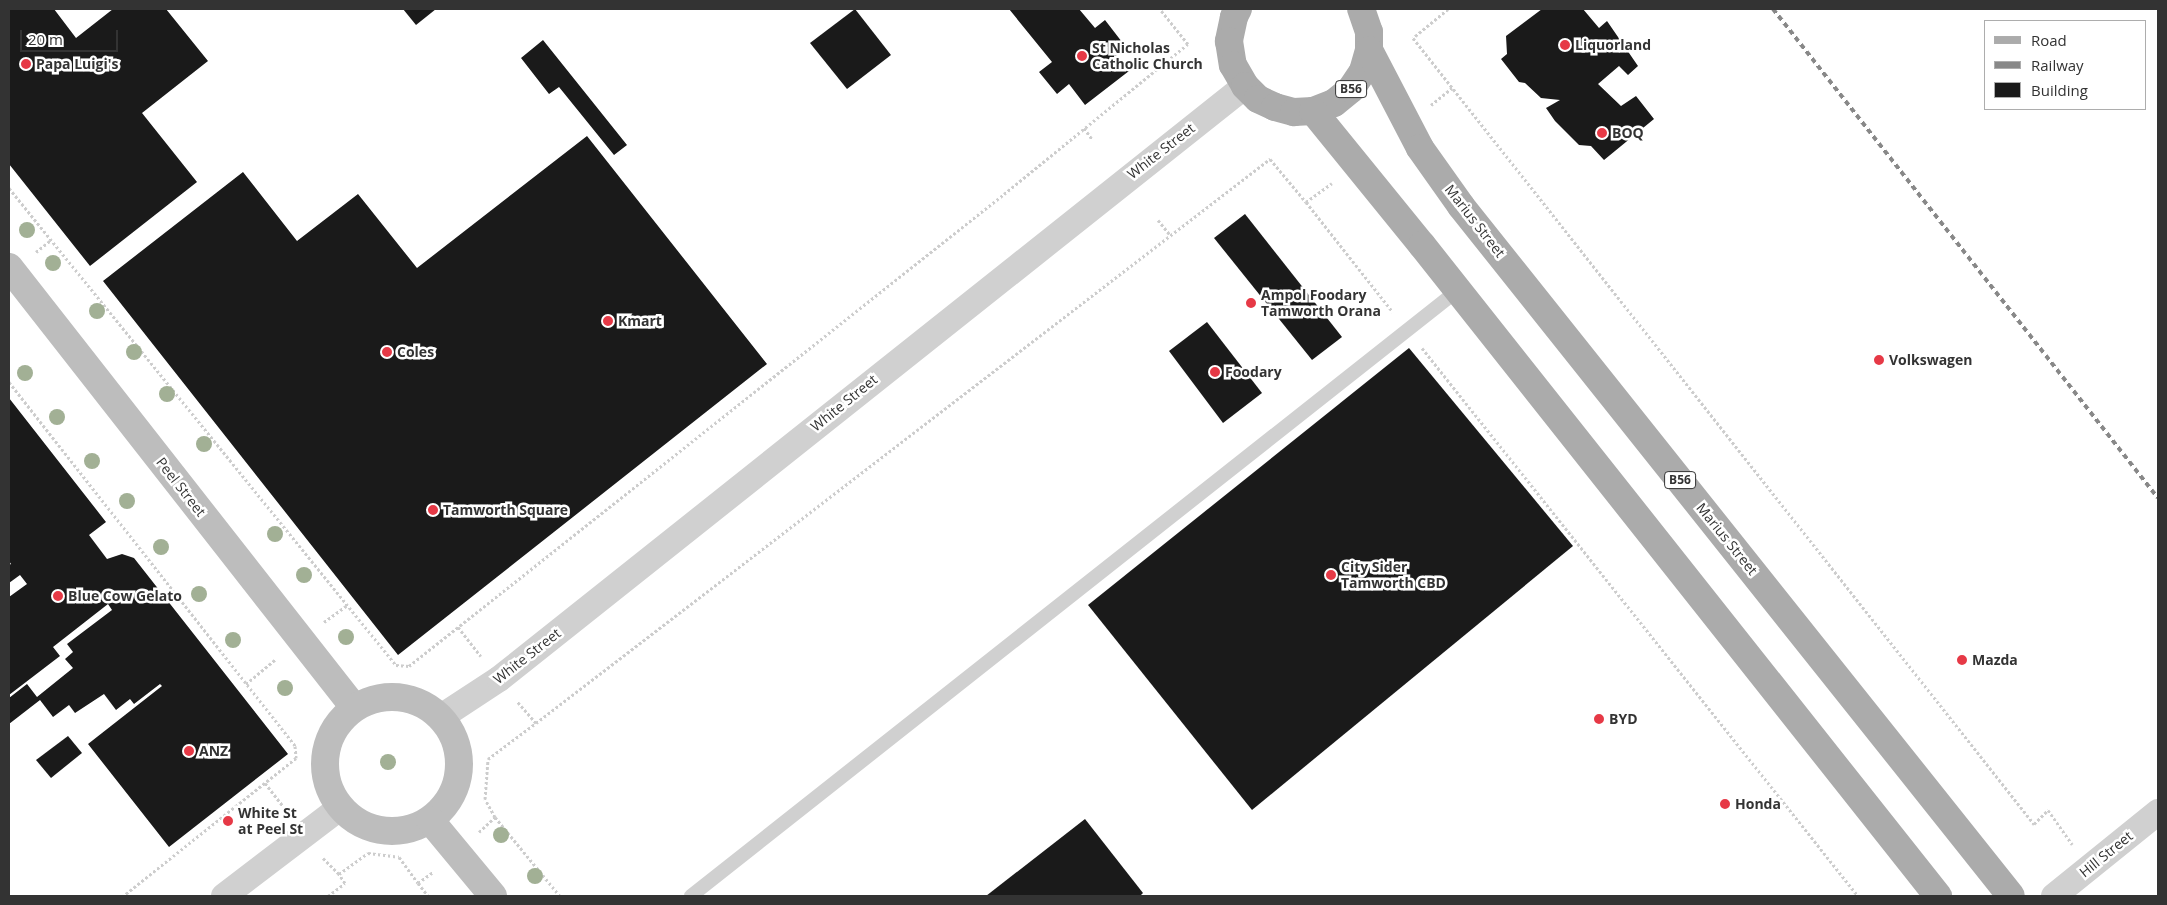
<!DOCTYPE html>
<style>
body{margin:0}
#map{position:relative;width:2167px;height:905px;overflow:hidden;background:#fff;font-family:"Open Sans",sans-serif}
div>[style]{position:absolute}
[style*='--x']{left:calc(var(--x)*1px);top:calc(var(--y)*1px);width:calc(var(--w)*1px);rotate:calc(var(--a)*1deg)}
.building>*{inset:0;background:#1a1a1a}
.path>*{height:3px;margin-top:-1.5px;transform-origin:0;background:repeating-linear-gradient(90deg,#cdcdcd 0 2.5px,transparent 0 5px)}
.lane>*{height:14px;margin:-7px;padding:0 7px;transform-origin:7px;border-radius:7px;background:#d0d0d0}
.street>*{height:26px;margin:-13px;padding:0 13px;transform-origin:13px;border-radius:13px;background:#d0d0d0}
.secondary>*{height:28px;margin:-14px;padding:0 14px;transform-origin:14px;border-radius:14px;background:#bdbdbd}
.secondary>.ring{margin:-14px;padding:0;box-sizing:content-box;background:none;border:28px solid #bdbdbd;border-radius:50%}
.primary>*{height:28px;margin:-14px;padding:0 14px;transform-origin:14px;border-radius:14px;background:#ababab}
.rail>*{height:4px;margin-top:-2px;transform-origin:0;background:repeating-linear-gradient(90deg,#888 0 5px,transparent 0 9px)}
.trees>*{width:16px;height:16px;margin:-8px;border-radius:50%;background:#a2b095}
.dots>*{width:14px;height:14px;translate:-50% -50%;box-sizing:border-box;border:2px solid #fff;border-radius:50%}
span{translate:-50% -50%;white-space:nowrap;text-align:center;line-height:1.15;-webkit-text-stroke:5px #fff;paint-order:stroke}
.shield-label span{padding:1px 4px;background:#fff;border:1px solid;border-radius:4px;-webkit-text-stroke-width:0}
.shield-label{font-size:12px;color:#333;font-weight:700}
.poi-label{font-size:14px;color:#333;font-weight:700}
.left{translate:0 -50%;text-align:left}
.street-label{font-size:14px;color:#333}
.frame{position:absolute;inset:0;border:10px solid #333;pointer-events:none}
.legend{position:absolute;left:1984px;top:20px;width:162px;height:90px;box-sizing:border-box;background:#fff;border:1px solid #adadad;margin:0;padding:6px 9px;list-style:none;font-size:15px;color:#333}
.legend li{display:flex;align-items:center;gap:10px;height:25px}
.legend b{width:25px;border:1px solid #adadad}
.scale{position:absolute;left:20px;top:30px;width:98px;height:22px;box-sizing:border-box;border:2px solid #333;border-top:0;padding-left:6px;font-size:15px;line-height:18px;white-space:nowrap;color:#333;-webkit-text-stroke:4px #fff;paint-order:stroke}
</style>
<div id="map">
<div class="building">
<i style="clip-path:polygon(9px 9px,54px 9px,76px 38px,113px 9px,166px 9px,208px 61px,142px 113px,197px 182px,90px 266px,9px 164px)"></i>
<i style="clip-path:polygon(403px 9px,436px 9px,416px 25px)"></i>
<i style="clip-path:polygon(855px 9px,891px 55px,847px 89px,810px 43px)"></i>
<i style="clip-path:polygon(1009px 9px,1079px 9px,1095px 28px,1105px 20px,1122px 42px,1112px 50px,1129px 71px,1085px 105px,1069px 84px,1057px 94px,1039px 72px,1052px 62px)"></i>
<i style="clip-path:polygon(1542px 9px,1583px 9px,1599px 28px,1607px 21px,1638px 66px,1628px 75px,1619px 66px,1598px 84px,1621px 106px,1636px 96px,1654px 119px,1604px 160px,1591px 146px,1579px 145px,1555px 121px,1546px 108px,1560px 100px,1541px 98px,1525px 83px,1519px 82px,1501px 59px,1507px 54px,1506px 36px)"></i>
<i style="clip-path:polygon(543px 40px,627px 145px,614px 155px,559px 87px,549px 94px,521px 58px)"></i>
<i style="clip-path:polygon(587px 136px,767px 364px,398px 655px,103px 281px,243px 172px,297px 241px,358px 194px,417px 268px)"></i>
<i style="clip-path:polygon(1245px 214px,1342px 337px,1312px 360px,1214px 238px)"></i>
<i style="clip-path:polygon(1207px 322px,1262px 393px,1223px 423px,1169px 351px)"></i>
<i style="clip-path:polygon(1409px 348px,1573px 546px,1252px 810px,1088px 605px)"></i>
<i style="clip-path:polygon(9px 398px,106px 522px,89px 535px,107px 559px,122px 554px,134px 558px,288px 754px,169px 847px,88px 744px,162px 686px,160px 684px,134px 704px,130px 699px,116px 710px,104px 694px,75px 713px,69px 705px,53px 717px,40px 700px,9px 724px,9px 698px,27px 684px,37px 697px,73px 668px,65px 659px,73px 652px,67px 644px,112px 610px,108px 604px,53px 647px,60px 656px,9px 695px,9px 597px,27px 584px,20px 575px,9px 583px,9px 565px,11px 564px,9px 561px)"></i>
<i style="clip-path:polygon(68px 736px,82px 753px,51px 778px,36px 760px)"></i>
<i style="clip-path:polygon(1085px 819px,1143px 893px,1140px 896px,986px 896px)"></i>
</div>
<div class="path">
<i style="--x:1448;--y:9;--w:45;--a:140.4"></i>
<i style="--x:1413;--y:38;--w:1002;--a:51.69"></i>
<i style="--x:2034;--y:824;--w:20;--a:-45"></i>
<i style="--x:2048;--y:810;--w:42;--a:54.8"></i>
<i style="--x:1431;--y:105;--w:27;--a:-39"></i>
<i style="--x:1084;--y:128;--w:14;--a:54"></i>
<i style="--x:9;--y:188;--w:614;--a:50.95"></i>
<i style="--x:396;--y:665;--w:13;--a:4"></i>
<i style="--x:409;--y:666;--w:759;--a:-38.42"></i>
<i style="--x:1004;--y:194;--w:237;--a:-39.2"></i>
<i style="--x:1188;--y:44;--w:45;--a:-128.7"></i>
<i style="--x:1306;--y:202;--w:140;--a:51.7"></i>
<i style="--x:1158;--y:220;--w:19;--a:51"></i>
<i style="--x:36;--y:252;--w:19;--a:-39"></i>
<i style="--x:1422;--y:348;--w:700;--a:51.49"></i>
<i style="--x:9;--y:382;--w:463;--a:51.8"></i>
<i style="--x:295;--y:746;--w:12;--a:85"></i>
<i style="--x:296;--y:758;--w:221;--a:141.4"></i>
<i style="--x:324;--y:622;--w:29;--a:-36"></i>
<i style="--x:458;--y:627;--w:37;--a:52"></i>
<i style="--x:246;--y:684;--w:38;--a:-40"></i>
<i style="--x:536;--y:723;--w:926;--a:-37.54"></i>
<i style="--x:1270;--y:159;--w:56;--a:50.1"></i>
<i style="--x:1306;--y:202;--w:32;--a:-36"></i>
<i style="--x:265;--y:783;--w:33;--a:52"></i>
<i style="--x:495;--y:817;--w:102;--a:50.6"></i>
<i style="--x:479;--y:832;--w:22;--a:-43"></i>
<i style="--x:495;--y:817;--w:21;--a:-119"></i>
<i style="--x:485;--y:799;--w:40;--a:-85.7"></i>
<i style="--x:488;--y:759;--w:60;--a:-36.9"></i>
<i style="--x:536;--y:723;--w:28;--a:-131"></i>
<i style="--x:323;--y:858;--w:23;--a:45"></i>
<i style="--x:339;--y:874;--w:36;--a:-36"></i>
<i style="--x:368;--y:853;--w:31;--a:7"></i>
<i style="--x:399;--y:857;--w:32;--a:54"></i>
<i style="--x:418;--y:883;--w:19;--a:-36"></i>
<i style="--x:418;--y:883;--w:16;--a:52"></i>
<i style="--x:328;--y:896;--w:21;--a:-37"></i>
<i style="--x:345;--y:883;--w:11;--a:-124"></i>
</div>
<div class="lane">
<i style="--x:691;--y:896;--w:978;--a:-38.31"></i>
</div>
<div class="street">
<i style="--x:441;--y:717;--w:69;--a:-33.2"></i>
<i style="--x:499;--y:679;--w:953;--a:-38.48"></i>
<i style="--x:224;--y:896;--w:143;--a:-37.3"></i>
<i style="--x:2054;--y:896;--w:134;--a:-38.9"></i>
</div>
<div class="secondary">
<i style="--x:9;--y:267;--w:558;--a:51.92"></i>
<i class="ring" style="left:325px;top:697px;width:106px;height:106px"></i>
<i style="--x:430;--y:820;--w:99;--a:50.3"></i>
</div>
<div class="primary">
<i style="--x:1238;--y:9;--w:9;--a:117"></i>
<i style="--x:1234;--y:17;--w:25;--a:102"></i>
<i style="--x:1229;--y:41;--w:24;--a:81"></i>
<i style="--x:1233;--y:65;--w:24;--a:60"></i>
<i style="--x:1245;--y:86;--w:18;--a:45"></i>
<i style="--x:1258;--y:99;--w:19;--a:25"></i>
<i style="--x:1275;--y:107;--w:20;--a:15"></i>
<i style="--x:1294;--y:112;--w:19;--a:-3"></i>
<i style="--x:1313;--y:111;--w:22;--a:-21"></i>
<i style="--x:1334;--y:103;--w:22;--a:-39"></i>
<i style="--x:1351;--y:89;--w:22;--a:-56"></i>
<i style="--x:1363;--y:71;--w:22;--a:-74"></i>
<i style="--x:1369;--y:50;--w:18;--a:-90"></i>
<i style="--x:1369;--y:32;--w:24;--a:-109"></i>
<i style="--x:1369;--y:50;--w:110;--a:62.5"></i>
<i style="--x:1420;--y:148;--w:71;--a:54.7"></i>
<i style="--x:1461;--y:206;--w:882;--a:51.44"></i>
<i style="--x:1313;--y:111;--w:173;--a:50.9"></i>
<i style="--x:1422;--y:245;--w:831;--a:51.6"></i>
</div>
<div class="rail">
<i style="--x:1773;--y:9;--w:622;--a:51.79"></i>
</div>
<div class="trees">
<i style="left:27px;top:230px"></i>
<i style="left:53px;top:263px"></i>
<i style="left:97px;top:311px"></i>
<i style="left:134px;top:352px"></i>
<i style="left:25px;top:373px"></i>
<i style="left:167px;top:394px"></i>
<i style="left:57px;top:417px"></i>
<i style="left:204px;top:444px"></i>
<i style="left:92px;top:461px"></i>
<i style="left:127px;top:501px"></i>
<i style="left:275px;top:534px"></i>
<i style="left:161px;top:547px"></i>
<i style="left:304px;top:575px"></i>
<i style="left:199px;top:594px"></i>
<i style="left:346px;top:637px"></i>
<i style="left:233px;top:640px"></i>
<i style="left:285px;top:688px"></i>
<i style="left:388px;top:762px"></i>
<i style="left:501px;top:835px"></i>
<i style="left:535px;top:876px"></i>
</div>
<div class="dots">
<i style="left:1565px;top:45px;background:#e63946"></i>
<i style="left:1082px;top:56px;background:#e63946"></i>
<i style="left:26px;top:64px;background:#e63946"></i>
<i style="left:1602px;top:133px;background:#e63946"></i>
<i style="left:1251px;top:303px;background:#e63946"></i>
<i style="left:608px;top:321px;background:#e63946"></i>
<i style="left:387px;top:352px;background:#e63946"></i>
<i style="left:1879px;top:360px;background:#e63946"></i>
<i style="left:1215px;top:372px;background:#e63946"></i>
<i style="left:433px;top:510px;background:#e63946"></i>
<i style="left:1331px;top:575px;background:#e63946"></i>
<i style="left:58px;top:596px;background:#e63946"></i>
<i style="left:1962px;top:660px;background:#e63946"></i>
<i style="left:1599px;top:719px;background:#e63946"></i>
<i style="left:189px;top:751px;background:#e63946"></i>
<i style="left:1725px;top:804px;background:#e63946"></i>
<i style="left:228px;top:821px;background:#e63946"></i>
</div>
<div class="shield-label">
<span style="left:1351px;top:89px">B56</span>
<span style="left:1680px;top:480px">B56</span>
</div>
<div class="poi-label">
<span class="left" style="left:1575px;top:45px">Liquorland</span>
<span class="left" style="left:1092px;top:56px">St Nicholas<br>Catholic Church</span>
<span class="left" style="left:36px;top:64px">Papa Luigi's</span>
<span class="left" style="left:1612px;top:133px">BOQ</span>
<span class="left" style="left:1261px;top:303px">Ampol Foodary<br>Tamworth Orana</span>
<span class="left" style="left:618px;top:321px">Kmart</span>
<span class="left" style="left:397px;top:352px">Coles</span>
<span class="left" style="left:1889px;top:360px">Volkswagen</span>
<span class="left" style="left:1225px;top:372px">Foodary</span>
<span class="left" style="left:443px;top:510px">Tamworth Square</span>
<span class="left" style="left:1341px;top:575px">City Sider<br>Tamworth CBD</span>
<span class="left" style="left:68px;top:596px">Blue Cow Gelato</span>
<span class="left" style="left:1972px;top:660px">Mazda</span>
<span class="left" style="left:1609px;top:719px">BYD</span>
<span class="left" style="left:199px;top:751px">ANZ</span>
<span class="left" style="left:1735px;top:804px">Honda</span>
<span class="left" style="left:238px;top:821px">White St<br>at Peel St</span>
</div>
<div class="street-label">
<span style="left:1161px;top:151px;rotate:-38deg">White Street</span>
<span style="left:1475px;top:221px;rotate:52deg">Marius Street</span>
<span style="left:844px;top:403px;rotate:-39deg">White Street</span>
<span style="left:181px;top:487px;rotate:52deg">Peel Street</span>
<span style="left:1727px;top:539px;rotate:51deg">Marius Street</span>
<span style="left:527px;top:656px;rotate:-38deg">White Street</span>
<span style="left:2106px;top:854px;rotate:-39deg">Hill Street</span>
</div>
<div class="frame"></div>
<ul class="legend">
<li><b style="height:6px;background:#ababab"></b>Road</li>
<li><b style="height:6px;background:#888"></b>Railway</li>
<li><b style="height:14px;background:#1a1a1a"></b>Building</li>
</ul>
<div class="scale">20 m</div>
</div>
